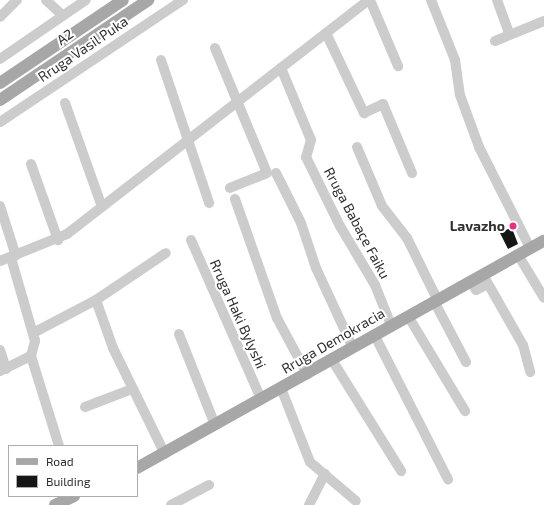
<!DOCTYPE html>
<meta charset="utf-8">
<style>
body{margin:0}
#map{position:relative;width:544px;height:505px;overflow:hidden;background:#fff;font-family:"Exo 2",sans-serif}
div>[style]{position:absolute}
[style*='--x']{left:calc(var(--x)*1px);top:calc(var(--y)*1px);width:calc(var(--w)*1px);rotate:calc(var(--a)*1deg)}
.building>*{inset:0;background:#161616}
.minor>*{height:10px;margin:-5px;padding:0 5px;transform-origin:5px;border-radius:5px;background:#ccc}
.major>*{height:12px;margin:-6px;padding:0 6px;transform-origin:6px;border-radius:6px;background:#a7a7a7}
.dots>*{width:11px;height:11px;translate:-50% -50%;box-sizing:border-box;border:2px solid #fff;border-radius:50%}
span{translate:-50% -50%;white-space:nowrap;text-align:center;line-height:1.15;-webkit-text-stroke:4px #fff;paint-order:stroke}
.street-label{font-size:14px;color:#2f2f2f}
.poi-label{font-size:14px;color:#2f2f2f;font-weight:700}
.right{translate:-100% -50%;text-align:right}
.legend{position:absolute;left:8px;top:445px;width:130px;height:52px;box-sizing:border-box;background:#fff;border:1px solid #acacac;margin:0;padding:5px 7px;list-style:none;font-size:12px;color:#2f2f2f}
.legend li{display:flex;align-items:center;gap:8px;height:20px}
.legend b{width:20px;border:1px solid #acacac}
</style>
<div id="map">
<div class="building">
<i style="clip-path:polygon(510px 223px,518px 244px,508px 249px,500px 233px,510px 228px)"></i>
</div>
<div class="minor">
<i style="--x:46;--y:0;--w:23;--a:43"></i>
<i style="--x:370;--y:0;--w:72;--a:67"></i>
<i style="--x:431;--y:0;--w:65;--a:68.2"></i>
<i style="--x:455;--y:60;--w:35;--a:82"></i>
<i style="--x:460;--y:95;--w:55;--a:69.9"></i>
<i style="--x:479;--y:147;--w:113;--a:63.2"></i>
<i style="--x:497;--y:0;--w:37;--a:70"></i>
<i style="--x:0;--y:17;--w:24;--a:-45"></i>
<i style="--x:326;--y:33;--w:89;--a:64.6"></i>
<i style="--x:364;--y:113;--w:21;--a:-25"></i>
<i style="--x:383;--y:104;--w:75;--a:67.2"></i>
<i style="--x:495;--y:41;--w:53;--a:-22.2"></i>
<i style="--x:215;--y:48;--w:135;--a:67.4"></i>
<i style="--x:267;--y:173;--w:40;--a:158"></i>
<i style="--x:0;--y:59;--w:104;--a:-34.5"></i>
<i style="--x:161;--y:60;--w:151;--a:71.4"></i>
<i style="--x:281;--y:68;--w:78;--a:67.4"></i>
<i style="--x:311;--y:140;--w:18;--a:106"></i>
<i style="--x:306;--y:157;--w:77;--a:63.8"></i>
<i style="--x:340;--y:226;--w:69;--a:59.3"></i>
<i style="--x:375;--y:285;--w:43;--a:68.2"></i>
<i style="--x:65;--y:103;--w:110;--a:70.4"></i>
<i style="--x:0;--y:122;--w:220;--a:-33.7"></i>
<i style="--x:357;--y:147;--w:64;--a:67"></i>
<i style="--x:382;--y:206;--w:41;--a:52"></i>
<i style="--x:407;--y:238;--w:68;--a:63.8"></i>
<i style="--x:31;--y:164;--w:81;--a:70.4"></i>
<i style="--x:276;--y:173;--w:56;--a:63.4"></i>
<i style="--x:301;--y:223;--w:47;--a:71.6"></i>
<i style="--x:316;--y:268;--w:88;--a:65.2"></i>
<i style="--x:235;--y:199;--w:126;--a:70.6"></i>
<i style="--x:277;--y:318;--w:64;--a:61.8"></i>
<i style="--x:0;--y:206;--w:52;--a:72.3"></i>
<i style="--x:191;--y:240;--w:174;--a:66.2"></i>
<i style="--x:518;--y:255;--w:50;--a:58.8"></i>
<i style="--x:0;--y:261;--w:72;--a:-21.9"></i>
<i style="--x:67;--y:234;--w:382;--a:-37.8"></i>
<i style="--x:483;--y:275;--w:81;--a:60.3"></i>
<i style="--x:523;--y:345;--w:28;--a:75"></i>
<i style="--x:471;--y:281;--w:10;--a:61"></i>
<i style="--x:476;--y:290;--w:13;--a:-27"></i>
<i style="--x:96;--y:300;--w:51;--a:70.5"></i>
<i style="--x:113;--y:348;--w:118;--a:63.9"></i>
<i style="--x:434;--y:301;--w:69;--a:62.3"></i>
<i style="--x:408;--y:316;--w:111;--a:59"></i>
<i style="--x:35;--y:332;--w:69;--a:-27.7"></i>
<i style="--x:96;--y:300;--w:84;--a:-33.9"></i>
<i style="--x:179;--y:334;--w:98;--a:68.4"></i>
<i style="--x:375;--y:336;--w:161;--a:63"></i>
<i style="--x:0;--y:350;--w:20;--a:72"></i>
<i style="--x:31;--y:356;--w:94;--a:72.7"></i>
<i style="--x:332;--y:360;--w:131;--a:58.1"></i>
<i style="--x:0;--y:371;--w:34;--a:-26"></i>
<i style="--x:31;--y:356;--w:16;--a:-75"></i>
<i style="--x:35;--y:341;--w:86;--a:-106.1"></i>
<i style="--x:281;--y:388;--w:79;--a:68.6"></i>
<i style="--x:310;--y:462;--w:60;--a:40.3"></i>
<i style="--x:85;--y:407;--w:50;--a:-21"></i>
<i style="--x:171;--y:505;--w:43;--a:-27.8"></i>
<i style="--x:309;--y:505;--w:35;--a:-63"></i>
</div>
<div class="major">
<i style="--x:0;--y:83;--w:148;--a:-34"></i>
<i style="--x:0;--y:100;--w:179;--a:-34"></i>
<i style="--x:137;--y:468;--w:466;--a:-29.2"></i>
<i style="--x:55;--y:505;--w:21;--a:-25"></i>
</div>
<div class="dots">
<i style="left:513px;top:226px;background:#e83081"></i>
</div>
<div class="street-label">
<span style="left:65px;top:37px;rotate:-34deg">A2</span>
<span style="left:83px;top:49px;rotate:-34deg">Rruga Vasil Puka</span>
<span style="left:357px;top:223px;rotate:62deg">Rruga Babaçe Faiku</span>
<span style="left:238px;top:314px;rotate:66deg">Rruga Haki Bylyshi</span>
<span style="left:333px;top:341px;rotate:-30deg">Rruga Demokracia</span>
</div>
<div class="poi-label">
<span class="right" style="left:505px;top:226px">Lavazho</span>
</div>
<ul class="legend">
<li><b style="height:5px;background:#a7a7a7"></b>Road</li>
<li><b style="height:11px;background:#161616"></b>Building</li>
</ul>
</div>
